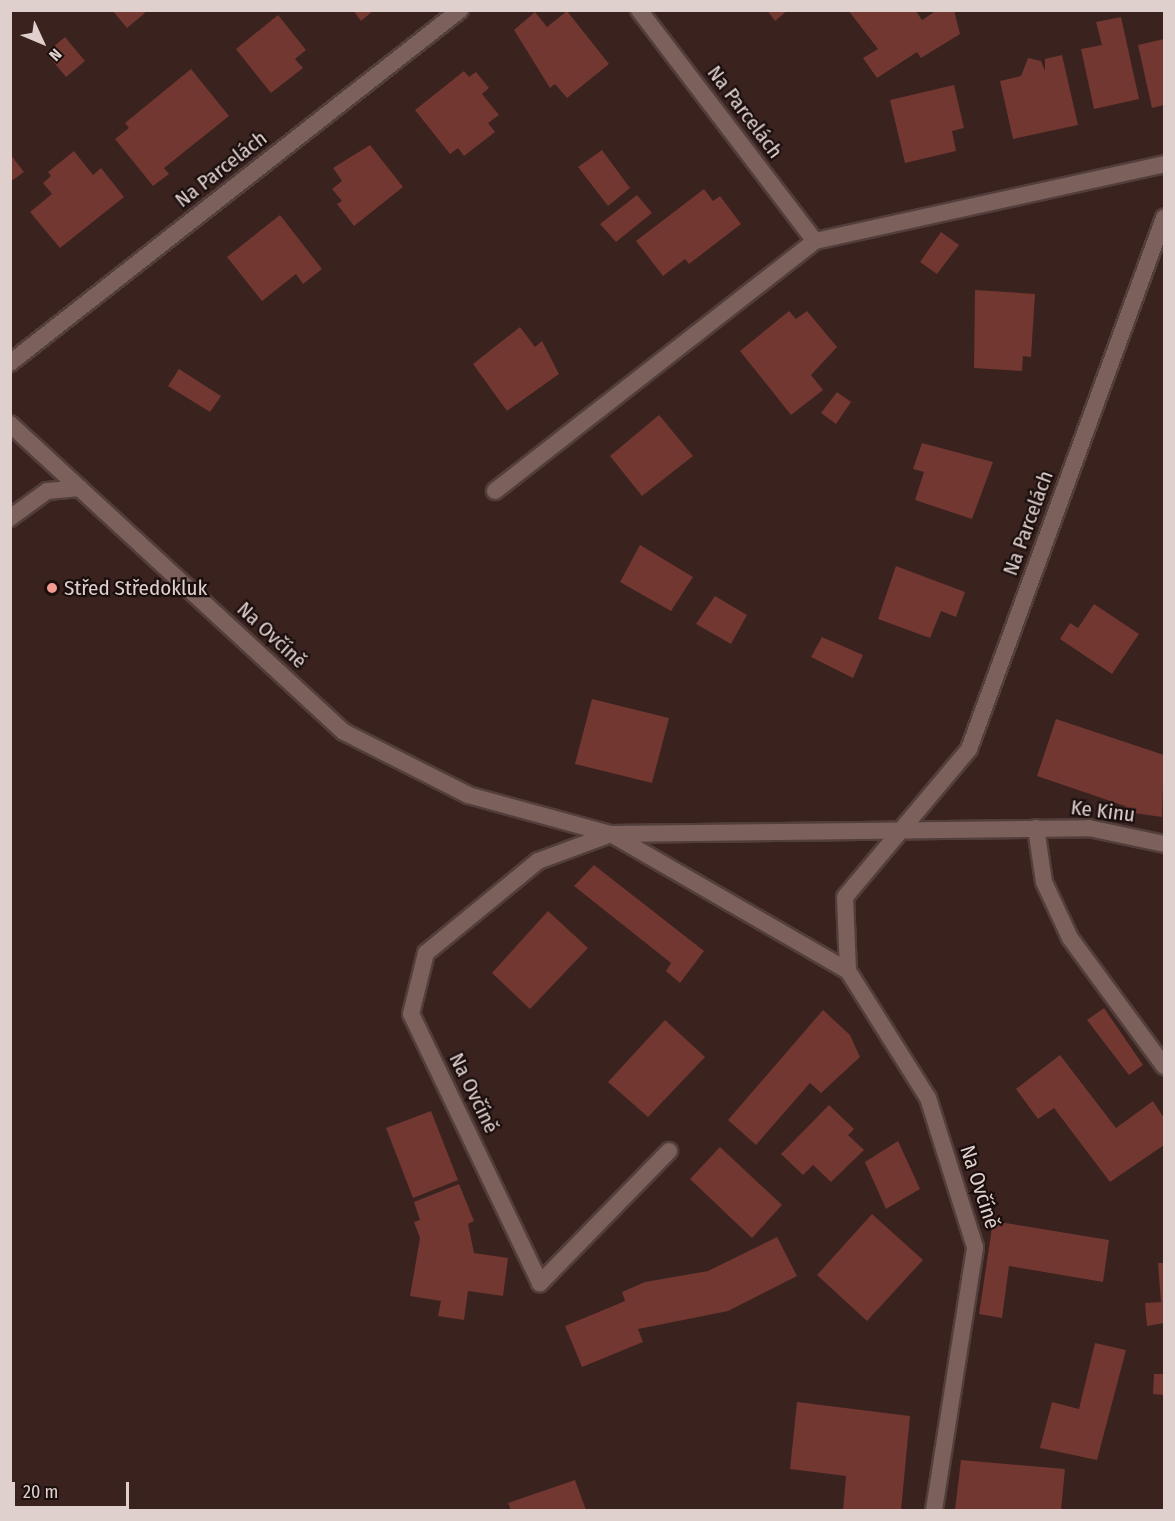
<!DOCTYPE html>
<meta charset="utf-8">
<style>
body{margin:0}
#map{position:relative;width:1175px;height:1521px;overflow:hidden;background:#3a221f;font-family:"Fira Sans Condensed",sans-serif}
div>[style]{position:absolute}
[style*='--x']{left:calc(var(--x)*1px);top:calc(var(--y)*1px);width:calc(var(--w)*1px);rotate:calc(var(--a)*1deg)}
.building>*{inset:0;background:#713730}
.roads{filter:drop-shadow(2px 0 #523e3b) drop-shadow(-2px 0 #523e3b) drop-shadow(0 2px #523e3b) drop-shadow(0 -2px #523e3b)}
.minor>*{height:16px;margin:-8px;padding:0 8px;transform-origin:8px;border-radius:8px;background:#7c605c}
.dots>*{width:16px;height:16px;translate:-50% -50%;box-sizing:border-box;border:3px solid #1a0f0d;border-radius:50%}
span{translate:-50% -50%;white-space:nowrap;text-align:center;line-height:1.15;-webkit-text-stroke:4.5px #1a0f0d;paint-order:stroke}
.street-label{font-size:21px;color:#e0d0cd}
.poi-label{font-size:21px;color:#e0d0cd}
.left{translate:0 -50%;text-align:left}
.frame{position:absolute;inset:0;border:12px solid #e0d0cd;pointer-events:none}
.north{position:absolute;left:12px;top:12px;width:60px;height:60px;-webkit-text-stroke:4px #1a0f0d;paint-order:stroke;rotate:134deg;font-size:16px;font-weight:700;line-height:24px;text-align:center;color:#e0d0cd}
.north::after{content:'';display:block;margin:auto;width:21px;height:27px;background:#e0d0cd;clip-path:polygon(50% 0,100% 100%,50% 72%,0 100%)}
.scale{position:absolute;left:12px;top:1482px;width:117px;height:27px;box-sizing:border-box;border:3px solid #e0d0cd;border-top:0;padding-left:8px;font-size:18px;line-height:21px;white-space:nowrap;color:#e0d0cd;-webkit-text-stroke:4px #1a0f0d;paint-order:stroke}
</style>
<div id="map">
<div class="building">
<i style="clip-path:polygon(112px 10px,143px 10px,145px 13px,127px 28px)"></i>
<i style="clip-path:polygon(353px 10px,374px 10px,361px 21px)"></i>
<i style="clip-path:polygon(767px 10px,788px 10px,775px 21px)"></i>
<i style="clip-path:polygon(848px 10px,915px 10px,922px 20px,937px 10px,954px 10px,960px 34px,921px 58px,917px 52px,877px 78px,863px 58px,878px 49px)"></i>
<i style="clip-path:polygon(567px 11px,609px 64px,567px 98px,555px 84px,550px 88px,514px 30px,535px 12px,547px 27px)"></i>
<i style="clip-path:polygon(278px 15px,306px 50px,295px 59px,303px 68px,271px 93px,236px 49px)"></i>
<i style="clip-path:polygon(1121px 17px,1139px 99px,1094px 109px,1081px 49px,1102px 45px,1096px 22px)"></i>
<i style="clip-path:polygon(65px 37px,85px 61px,66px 77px,46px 53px)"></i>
<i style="clip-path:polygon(1164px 39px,1164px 105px,1152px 108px,1138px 45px)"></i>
<i style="clip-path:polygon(1062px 55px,1078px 125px,1013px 139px,1000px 81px,1021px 76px,1028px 58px,1041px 61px,1045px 71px,1045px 59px)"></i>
<i style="clip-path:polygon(191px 69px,229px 116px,164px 168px,169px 174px,153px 186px,115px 139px,129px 128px,125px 123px)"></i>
<i style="clip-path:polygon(464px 71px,469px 77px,476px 72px,489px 88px,482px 94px,499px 115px,488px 123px,495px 132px,464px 156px,458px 148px,450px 154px,415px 110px)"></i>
<i style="clip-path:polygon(954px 85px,964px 128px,952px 131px,956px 151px,905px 163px,890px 100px)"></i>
<i style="clip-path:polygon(370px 145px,403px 187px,354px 226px,337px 204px,342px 201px,332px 189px,342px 181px,333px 168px)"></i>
<i style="clip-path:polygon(602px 150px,630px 188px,608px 206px,578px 167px)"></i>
<i style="clip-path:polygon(74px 151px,93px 175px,101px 168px,124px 197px,60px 248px,30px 212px,52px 194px,43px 183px,51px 176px,48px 172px)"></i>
<i style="clip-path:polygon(10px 154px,24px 172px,10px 182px)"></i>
<i style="clip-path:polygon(704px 189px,713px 201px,720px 196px,741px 224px,689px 264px,685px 259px,663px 276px,636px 241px)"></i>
<i style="clip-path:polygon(637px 195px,652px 213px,616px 242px,600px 224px)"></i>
<i style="clip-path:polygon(280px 215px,322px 269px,303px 284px,296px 274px,262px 301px,227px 257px)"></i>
<i style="clip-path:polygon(941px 232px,959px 245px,937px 274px,920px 262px)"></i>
<i style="clip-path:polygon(975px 290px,1035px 294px,1031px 357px,1023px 356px,1022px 371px,974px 368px)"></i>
<i style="clip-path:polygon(789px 311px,796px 319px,807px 311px,837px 347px,811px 375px,823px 390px,791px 415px,740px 351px)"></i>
<i style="clip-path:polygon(520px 327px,535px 347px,542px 341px,559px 374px,507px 411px,473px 364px)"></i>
<i style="clip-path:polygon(179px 369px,221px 396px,210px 412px,168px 386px)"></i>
<i style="clip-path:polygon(837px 392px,851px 402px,836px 424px,821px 413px)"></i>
<i style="clip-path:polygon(659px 415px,693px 456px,642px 496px,610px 456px)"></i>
<i style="clip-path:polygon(922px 443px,993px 462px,972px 519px,915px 500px,924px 472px,913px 469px)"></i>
<i style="clip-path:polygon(640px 545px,693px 577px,671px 611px,620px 582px)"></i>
<i style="clip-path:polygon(896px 566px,965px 592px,956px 617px,941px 611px,930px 638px,878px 619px)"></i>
<i style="clip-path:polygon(715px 596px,747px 615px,731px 644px,696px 624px)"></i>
<i style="clip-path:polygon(1094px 604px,1139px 634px,1112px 674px,1060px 639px,1070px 623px,1078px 628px)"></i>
<i style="clip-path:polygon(822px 637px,863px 655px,853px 678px,811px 657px)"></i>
<i style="clip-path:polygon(592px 699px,669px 718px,652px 783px,575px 764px)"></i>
<i style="clip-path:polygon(1056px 719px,1164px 755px,1162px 817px,1127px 812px,1125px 806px,1037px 776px)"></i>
<i style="clip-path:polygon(594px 865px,704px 951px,680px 983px,666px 971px,671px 963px,574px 886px)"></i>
<i style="clip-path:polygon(548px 911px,588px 948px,530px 1009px,492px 973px)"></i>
<i style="clip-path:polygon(1104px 1008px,1143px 1065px,1129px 1075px,1087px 1020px)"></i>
<i style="clip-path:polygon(823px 1010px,850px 1035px,860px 1057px,821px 1093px,810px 1083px,756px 1145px,728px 1120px)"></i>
<i style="clip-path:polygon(665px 1020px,705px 1057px,648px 1117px,608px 1082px)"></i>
<i style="clip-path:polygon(1060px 1055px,1116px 1128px,1153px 1101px,1164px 1118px,1164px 1145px,1110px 1182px,1054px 1108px,1038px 1119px,1016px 1089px)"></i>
<i style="clip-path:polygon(829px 1105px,854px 1129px,848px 1135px,864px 1150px,831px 1182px,813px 1165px,803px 1175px,781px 1154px)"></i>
<i style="clip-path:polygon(431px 1111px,458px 1180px,413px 1198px,386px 1128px)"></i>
<i style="clip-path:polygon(898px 1141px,920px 1189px,886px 1209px,865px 1162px)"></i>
<i style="clip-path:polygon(720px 1147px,782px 1205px,752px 1238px,690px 1179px)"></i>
<i style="clip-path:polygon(459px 1184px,474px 1221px,468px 1224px,474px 1253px,508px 1258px,503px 1296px,468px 1291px,464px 1320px,438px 1316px,441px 1301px,410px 1296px,420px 1238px,414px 1222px,420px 1220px,414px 1202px)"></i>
<i style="clip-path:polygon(872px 1214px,923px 1260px,867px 1321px,817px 1275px)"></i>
<i style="clip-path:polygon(993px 1221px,1109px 1240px,1103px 1282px,1009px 1266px,1002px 1318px,979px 1314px)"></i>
<i style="clip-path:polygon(777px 1237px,797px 1276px,728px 1311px,638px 1329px,643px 1342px,582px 1367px,565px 1326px,625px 1301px,622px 1292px,645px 1282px,708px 1271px)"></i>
<i style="clip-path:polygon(1158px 1263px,1164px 1263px,1164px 1323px,1147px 1326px,1145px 1303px,1161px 1302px)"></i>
<i style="clip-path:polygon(1095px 1343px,1126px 1350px,1097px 1460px,1040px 1448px,1052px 1402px,1079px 1409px)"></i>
<i style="clip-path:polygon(1154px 1374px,1164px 1374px,1164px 1395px,1153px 1394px)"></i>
<i style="clip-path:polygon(797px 1402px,910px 1416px,901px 1510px,843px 1510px,846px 1476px,790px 1469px)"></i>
<i style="clip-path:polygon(961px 1460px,1065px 1469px,1061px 1510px,955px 1510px)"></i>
<i style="clip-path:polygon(575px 1480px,586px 1510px,511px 1510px,508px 1503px)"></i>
</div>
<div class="roads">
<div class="minor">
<i style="--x:639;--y:10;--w:290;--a:52.7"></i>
<i style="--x:815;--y:241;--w:357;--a:-12.4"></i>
<i style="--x:10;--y:363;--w:572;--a:-38.11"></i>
<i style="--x:10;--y:424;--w:454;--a:42.7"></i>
<i style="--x:344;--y:732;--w:139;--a:26.9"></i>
<i style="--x:468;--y:795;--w:148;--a:15.3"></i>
<i style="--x:611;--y:834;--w:478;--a:-0.7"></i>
<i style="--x:1089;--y:828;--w:77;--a:12"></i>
<i style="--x:495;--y:491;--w:406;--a:-38"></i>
<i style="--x:10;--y:518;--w:46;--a:-36.1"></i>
<i style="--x:47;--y:491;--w:33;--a:-5"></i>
<i style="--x:1036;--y:828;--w:55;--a:81.6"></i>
<i style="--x:1044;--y:882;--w:62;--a:65.1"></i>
<i style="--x:1070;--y:938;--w:159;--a:53.7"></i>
<i style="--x:669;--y:1151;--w:185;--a:134.3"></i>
<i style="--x:540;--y:1283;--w:298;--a:-115.6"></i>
<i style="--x:411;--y:1014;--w:63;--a:-76.2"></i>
<i style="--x:426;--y:953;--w:145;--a:-39.4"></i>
<i style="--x:538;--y:861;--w:78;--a:-20.3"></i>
<i style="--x:611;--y:834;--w:274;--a:30"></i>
<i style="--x:934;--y:1510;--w:266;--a:-81.1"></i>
<i style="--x:975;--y:1247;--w:156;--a:-107.5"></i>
<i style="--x:928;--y:1098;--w:150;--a:-122.2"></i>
<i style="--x:848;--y:971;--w:74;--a:-92.3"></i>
<i style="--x:845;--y:897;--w:193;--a:-50"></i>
<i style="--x:969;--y:749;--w:566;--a:-69.84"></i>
</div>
</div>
<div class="dots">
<i style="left:52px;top:588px;background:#f59c90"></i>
</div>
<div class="street-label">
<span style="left:745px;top:112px;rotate:53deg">Na Parcelách</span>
<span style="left:221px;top:169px;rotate:-38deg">Na Parcelách</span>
<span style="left:1028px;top:523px;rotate:-70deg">Na Parcelách</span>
<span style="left:272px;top:635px;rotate:43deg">Na Ovčíně</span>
<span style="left:1103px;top:811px;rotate:7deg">Ke Kinu</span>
<span style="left:474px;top:1093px;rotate:64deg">Na Ovčíně</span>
<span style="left:980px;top:1187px;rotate:72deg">Na Ovčíně</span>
</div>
<div class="poi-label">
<span class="left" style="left:64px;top:588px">Střed Středokluk</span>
</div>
<div class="frame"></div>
<div class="north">N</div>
<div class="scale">20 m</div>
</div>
